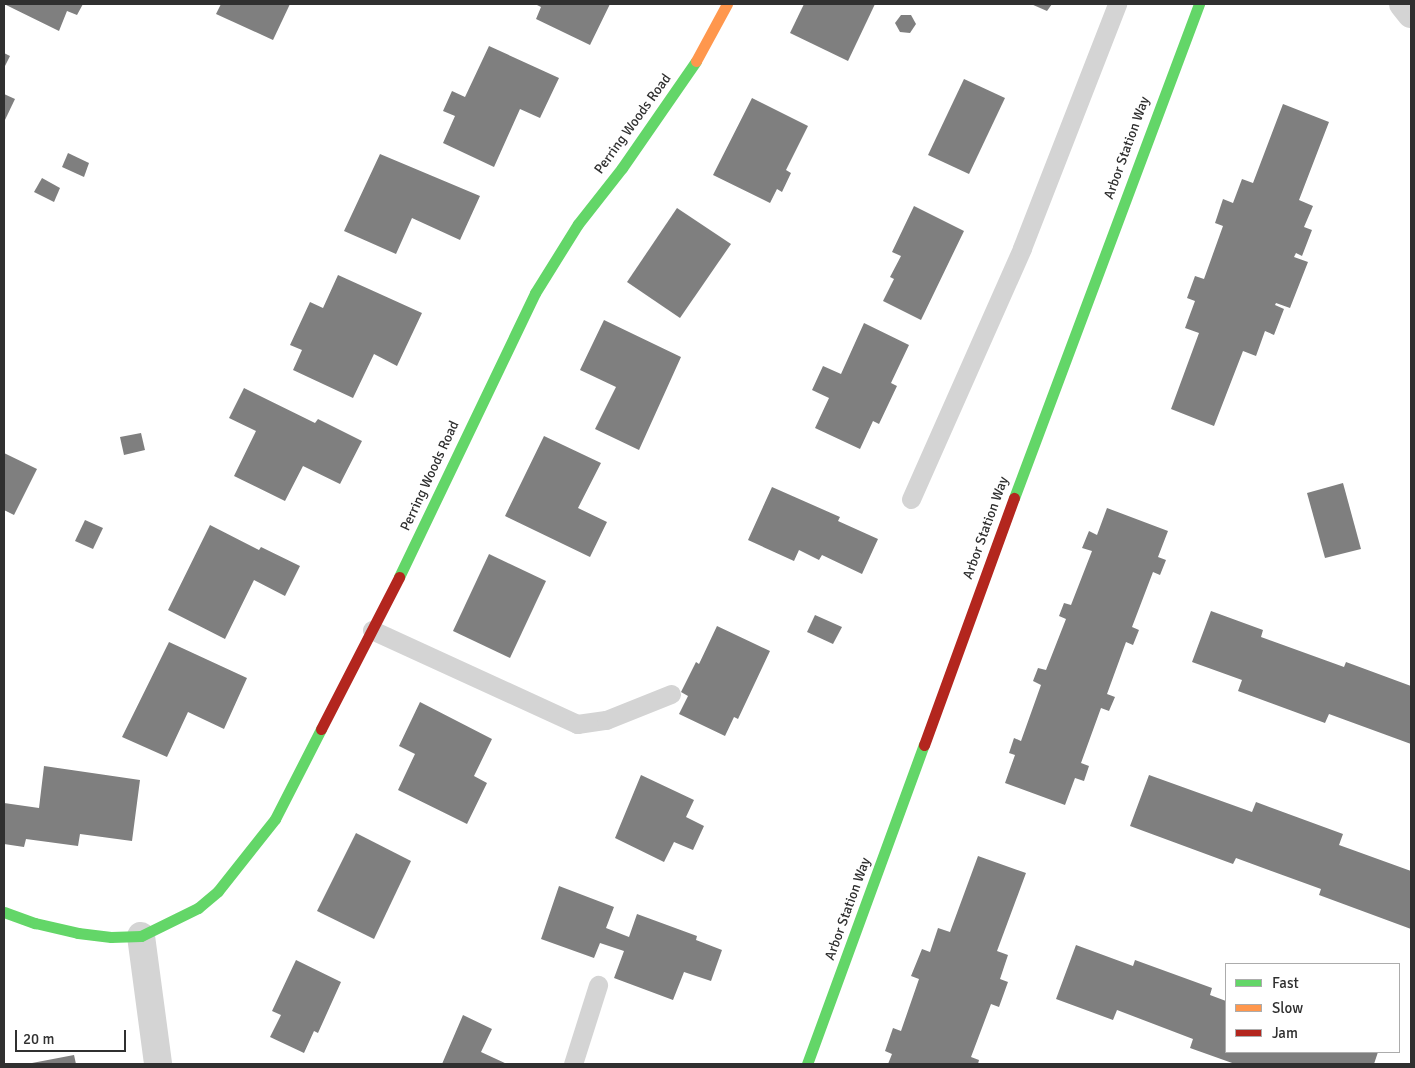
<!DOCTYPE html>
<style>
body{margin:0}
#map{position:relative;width:1415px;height:1068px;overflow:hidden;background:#fff;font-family:Signika,sans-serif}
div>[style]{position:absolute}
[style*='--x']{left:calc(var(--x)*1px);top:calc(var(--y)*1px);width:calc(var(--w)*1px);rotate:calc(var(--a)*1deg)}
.building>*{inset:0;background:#7f7f7f}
.lane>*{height:19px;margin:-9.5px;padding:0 9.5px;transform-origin:9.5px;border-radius:9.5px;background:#d4d4d4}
.street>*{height:28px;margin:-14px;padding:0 14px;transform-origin:14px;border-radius:14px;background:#d4d4d4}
.fast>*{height:11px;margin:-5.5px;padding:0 5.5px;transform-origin:5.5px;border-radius:5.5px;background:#63d668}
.slow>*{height:11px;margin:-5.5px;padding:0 5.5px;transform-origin:5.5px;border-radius:5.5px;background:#ff974d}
.jam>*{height:11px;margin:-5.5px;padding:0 5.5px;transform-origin:5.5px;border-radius:5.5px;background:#b3261e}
span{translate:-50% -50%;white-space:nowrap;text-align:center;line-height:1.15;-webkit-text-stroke:5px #fff;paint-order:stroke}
.street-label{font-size:14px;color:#303030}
.frame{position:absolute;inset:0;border:5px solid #303030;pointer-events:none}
.legend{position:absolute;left:1225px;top:963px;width:175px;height:90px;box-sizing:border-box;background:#fff;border:1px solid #acacac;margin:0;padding:6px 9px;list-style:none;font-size:15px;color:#303030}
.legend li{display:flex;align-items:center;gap:10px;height:25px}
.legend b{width:25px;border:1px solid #acacac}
.scale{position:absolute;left:15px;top:1030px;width:111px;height:22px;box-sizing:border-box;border:2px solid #303030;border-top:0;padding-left:6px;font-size:15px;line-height:18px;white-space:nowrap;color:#303030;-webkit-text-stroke:4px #fff;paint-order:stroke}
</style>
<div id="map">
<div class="building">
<i style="clip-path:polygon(4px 4px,83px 4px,77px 15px,67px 11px,59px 31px)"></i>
<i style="clip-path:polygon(221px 4px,290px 4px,273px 40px,216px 14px)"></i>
<i style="clip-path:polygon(535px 4px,610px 4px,590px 45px,536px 19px,541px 7px)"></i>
<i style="clip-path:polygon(804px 4px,875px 4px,848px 61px,790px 33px)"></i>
<i style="clip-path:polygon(1031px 4px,1052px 4px,1047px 11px)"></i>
<i style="clip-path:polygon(901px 15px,911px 15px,916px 24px,910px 33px,900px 32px,895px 23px)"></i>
<i style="clip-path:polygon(489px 46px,559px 78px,540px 118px,520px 109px,494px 167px,443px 143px,455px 116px,443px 111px,452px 91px,465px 97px)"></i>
<i style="clip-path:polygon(4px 53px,10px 56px,4px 68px)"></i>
<i style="clip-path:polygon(964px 79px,1005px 98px,969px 174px,928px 155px)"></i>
<i style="clip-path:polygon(4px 94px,15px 99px,4px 122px)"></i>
<i style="clip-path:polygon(752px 98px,808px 126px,786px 170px,791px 173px,782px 192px,777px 189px,770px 203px,713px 175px)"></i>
<i style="clip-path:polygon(1283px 104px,1329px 122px,1299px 200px,1313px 206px,1304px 227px,1312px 230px,1302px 256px,1296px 253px,1294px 257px,1308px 262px,1290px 308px,1276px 303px,1275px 305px,1284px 309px,1274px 335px,1265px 331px,1256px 356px,1243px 351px,1214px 426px,1171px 409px,1199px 333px,1185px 328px,1195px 301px,1187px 298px,1195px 276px,1204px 279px,1223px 226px,1215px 223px,1223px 199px,1233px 203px,1242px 179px,1253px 183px)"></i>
<i style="clip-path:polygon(68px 153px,89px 163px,84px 177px,62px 167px)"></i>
<i style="clip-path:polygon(380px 154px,480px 196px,460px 240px,412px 218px,396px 254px,344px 231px)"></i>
<i style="clip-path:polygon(42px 178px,60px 188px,54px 202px,34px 192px)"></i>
<i style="clip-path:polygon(914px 206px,964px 231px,921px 320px,883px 301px,894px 279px,890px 277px,901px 256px,892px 252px)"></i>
<i style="clip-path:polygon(677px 208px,731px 244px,680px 318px,627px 282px)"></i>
<i style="clip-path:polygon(338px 275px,422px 313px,397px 366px,374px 354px,353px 398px,293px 370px,302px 350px,290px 345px,310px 302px,323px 308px)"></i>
<i style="clip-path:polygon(604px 320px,681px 357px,639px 450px,595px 429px,616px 387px,580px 370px)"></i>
<i style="clip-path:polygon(864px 323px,909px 345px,891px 383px,897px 386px,879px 424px,873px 421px,860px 449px,815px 428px,829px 398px,812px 390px,823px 366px,841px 374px)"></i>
<i style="clip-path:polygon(244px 388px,315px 423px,318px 419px,362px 441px,340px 484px,303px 466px,285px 501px,234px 476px,256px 431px,229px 418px)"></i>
<i style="clip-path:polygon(141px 433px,145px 450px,124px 455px,120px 437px)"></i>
<i style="clip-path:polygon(544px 436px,601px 463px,578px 508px,607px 522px,590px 557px,505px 516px)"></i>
<i style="clip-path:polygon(4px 453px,37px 469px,14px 515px,4px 510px)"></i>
<i style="clip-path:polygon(1343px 483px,1361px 549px,1325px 558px,1307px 493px)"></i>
<i style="clip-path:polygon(772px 487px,840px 517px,838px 521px,878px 539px,862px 574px,822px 555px,819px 560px,799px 550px,794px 561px,748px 540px)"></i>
<i style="clip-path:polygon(1107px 508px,1168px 531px,1158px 557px,1166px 560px,1160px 575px,1153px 572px,1132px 627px,1139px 630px,1133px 645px,1126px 642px,1107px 694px,1115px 697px,1109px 711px,1101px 708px,1081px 763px,1089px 766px,1084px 781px,1075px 778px,1065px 805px,1005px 783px,1015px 755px,1009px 753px,1014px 738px,1021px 741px,1041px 685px,1033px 681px,1038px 668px,1046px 670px,1066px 619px,1059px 616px,1064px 603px,1071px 605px,1092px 551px,1082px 548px,1089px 531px,1097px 535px)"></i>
<i style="clip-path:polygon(85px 520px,103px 528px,93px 549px,75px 541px)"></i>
<i style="clip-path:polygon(210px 525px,259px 550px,261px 547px,300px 566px,285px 596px,254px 580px,225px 639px,168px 610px)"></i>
<i style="clip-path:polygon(489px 554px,546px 581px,510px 658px,453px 631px)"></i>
<i style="clip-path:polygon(1211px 611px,1263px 630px,1261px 637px,1344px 667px,1346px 662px,1411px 686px,1411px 744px,1329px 714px,1325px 723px,1238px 691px,1242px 680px,1192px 662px)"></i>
<i style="clip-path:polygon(815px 615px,842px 627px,833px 644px,807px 632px)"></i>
<i style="clip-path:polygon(717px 626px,770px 651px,738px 719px,734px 717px,725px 736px,679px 714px,688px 696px,681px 692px,696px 662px,699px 664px)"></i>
<i style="clip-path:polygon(169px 642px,247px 678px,224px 729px,188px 712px,167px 757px,122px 737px)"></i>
<i style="clip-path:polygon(420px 702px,492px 739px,474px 776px,487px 783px,467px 824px,398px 790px,415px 754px,399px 746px)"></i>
<i style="clip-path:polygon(44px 766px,140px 780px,132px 841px,80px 834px,78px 846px,26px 839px,24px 847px,4px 844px,4px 803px,39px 808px)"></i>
<i style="clip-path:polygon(641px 775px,694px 800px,686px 817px,704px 826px,693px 850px,674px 842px,664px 862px,615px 838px)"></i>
<i style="clip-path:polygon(1149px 775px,1252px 812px,1256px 802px,1343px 834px,1339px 845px,1411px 871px,1411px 929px,1319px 895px,1321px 889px,1236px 858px,1233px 864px,1130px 826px)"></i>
<i style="clip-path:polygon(356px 833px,411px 861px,374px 939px,317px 911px)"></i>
<i style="clip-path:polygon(978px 856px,1026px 873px,997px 951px,1008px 955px,1000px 979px,1008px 982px,999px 1007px,991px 1004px,971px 1057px,979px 1060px,978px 1064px,888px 1064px,892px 1054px,885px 1051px,893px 1028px,901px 1031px,919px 979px,911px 976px,922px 949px,930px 952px,938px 928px,950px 932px)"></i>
<i style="clip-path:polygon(559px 886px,614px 907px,606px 928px,629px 937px,637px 914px,697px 936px,696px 940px,722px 950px,711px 981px,684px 972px,673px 1000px,614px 978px,624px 951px,600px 943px,594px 958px,541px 939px)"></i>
<i style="clip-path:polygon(1076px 945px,1133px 966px,1135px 960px,1212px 988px,1210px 995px,1226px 1001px,1226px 1052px,1378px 1052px,1374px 1064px,1235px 1064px,1190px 1048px,1193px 1039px,1117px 1010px,1113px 1020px,1056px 999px)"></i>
<i style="clip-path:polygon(296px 960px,341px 982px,318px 1033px,314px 1031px,304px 1053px,270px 1037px,281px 1015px,272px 1011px)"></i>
<i style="clip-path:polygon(463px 1015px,492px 1029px,481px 1052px,507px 1064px,442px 1064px)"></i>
<i style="clip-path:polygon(74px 1055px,76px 1064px,32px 1064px,32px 1063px)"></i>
</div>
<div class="lane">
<i style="--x:911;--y:499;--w:274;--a:-66.1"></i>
<i style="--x:1022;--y:248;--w:262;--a:-68.7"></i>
<i style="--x:372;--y:630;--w:226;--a:24.6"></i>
<i style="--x:577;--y:724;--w:29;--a:-8"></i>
<i style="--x:606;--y:720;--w:70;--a:-21.8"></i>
<i style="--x:573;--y:1064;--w:83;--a:-72.4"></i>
</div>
<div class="street">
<i style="--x:1403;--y:4;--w:13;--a:51"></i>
<i style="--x:141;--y:936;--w:129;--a:82.4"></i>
</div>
<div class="fast">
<i style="--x:1014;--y:498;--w:528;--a:-69.47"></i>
<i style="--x:399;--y:577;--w:315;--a:-64.4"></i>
<i style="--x:535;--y:293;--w:81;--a:-58.1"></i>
<i style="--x:578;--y:224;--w:71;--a:-51.8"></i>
<i style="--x:622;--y:168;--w:130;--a:-55.3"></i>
<i style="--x:4;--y:912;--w:33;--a:20"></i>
<i style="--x:35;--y:923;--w:44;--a:13.1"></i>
<i style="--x:78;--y:933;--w:33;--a:7"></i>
<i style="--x:111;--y:937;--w:30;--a:-2"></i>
<i style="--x:141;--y:936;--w:64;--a:-26.2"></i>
<i style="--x:198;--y:908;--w:26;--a:-40"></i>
<i style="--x:218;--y:891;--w:92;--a:-51.6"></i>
<i style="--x:275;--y:819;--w:101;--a:-62.9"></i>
<i style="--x:807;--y:1064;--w:340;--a:-69.9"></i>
</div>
<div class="slow">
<i style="--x:696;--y:61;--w:65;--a:-61.5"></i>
</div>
<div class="jam">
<i style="--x:321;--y:729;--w:171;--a:-62.8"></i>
<i style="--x:924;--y:745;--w:263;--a:-70"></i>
</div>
<div class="street-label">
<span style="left:633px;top:124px;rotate:-54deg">Perring Woods Road</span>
<span style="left:1127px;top:148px;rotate:-70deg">Arbor Station Way</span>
<span style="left:430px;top:476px;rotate:-65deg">Perring Woods Road</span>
<span style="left:986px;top:528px;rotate:-70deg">Arbor Station Way</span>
<span style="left:848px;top:909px;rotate:-70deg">Arbor Station Way</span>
</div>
<div class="frame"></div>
<ul class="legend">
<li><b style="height:6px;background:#63d668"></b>Fast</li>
<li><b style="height:6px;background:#ff974d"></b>Slow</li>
<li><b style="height:6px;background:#b3261e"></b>Jam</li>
</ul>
<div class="scale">20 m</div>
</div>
